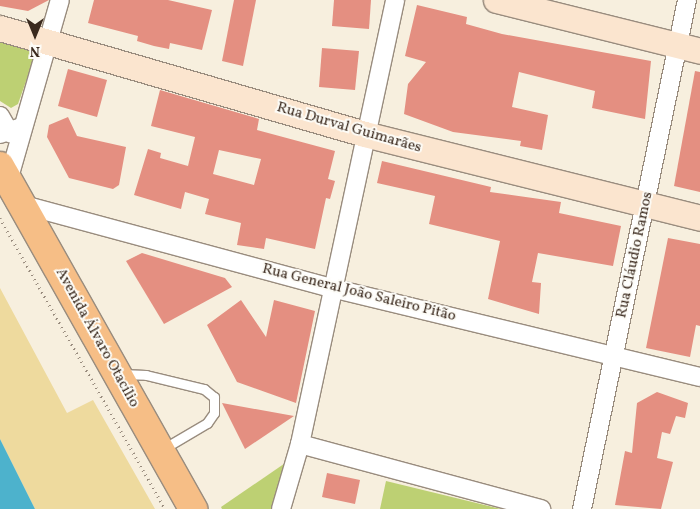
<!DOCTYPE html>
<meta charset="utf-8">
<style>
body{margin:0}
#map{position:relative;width:700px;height:509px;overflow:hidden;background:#f7efde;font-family:Vollkorn,serif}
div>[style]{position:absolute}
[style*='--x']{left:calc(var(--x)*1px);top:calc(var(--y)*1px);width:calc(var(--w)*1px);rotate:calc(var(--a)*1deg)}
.green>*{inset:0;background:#bdd073}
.sand>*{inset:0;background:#eeda9e}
.water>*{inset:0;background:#4db2cc}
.building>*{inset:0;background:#e48f81}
.path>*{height:2.5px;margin-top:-1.25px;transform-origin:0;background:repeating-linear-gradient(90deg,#998c7e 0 1px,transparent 0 5px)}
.roads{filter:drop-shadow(1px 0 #998c7e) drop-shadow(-1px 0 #998c7e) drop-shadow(0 1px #998c7e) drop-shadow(0 -1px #998c7e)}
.lane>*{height:9px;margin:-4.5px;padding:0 4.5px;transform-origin:4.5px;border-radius:4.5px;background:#fff}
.street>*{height:18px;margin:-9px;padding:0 9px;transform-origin:9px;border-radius:9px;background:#fff}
.secondary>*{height:25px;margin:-12.5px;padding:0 12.5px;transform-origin:12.5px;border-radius:12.5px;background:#fbe5cf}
.primary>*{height:28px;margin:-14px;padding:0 14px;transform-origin:14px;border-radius:14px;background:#f6be86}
span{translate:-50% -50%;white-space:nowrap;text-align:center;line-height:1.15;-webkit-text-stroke:4px #fdfcf7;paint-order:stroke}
.street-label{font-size:15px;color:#3b2a1e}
.north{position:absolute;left:10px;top:10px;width:50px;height:50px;-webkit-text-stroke:4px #fdfcf7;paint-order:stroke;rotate:180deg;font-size:14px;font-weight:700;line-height:20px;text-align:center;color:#3b2a1e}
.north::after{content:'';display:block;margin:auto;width:18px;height:22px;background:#3b2a1e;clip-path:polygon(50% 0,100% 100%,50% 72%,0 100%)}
</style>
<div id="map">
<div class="green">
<i style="clip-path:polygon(0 33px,31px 43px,36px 53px,18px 104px,11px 108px,0 101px)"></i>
<i style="clip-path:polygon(294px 457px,277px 509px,222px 509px,221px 507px)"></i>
<i style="clip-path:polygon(386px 481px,501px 509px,380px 509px)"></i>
</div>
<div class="sand">
<i style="clip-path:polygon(0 288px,67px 413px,93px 400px,155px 509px,35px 509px,0 439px)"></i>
</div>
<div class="water">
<i style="clip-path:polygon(0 439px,35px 509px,0 509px)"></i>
</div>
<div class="building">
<i style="clip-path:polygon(0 0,49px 0,28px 11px,0 6px)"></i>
<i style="clip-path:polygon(94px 0,168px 0,212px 10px,202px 50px,170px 43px,169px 49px,154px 46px,137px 41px,138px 36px,88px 23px)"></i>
<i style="clip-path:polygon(234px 0,256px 0,243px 66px,222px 61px)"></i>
<i style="clip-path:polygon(334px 0,371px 0,369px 29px,332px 26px)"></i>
<i style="clip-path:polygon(417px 5px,467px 17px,466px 24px,502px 34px,651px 61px,645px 119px,592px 108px,595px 91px,519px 72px,512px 107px,548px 115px,542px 150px,520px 146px,521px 141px,453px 132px,404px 114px,408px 84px,426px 62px,405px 56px)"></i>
<i style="clip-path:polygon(322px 48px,359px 51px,355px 90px,319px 87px)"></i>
<i style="clip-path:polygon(68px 69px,107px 80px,97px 117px,58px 106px)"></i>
<i style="clip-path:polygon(695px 71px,700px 72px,700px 192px,674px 186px)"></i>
<i style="clip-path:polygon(evenodd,160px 90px,259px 119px,257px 130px,335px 151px,328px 179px,335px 181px,330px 199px,326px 198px,315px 249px,266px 238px,264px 249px,237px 245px,241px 223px,205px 214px,209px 199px,185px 192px,181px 209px,134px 195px,148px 149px,161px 153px,160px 158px,188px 166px,195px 137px,151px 126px,160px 90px,219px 150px,261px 159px,254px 185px,213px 174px,219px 150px)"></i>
<i style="clip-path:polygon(68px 117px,77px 136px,126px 147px,119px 185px,113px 189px,69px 178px,47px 137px,49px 125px)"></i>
<i style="clip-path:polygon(382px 161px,491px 187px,490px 192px,561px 202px,559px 213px,621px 226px,613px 266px,538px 253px,532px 282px,541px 283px,539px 314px,488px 299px,500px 241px,429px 224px,435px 196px,377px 183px)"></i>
<i style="clip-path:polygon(668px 238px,700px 244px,700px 326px,696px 325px,690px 357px,646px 348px)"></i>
<i style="clip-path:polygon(142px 253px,225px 278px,232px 287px,164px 324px,126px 261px)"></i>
<i style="clip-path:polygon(241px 300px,266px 337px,274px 300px,315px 311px,296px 403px,237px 382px,207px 325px)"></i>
<i style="clip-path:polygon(657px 392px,688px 403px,685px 418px,676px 416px,670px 434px,662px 432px,657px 458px,673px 462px,661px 509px,615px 505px,625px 451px,632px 453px,637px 403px)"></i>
<i style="clip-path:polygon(222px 403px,294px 416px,245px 449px)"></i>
<i style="clip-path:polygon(327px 473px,360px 480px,355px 504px,322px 497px)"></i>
</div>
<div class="path">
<i style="--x:0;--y:218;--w:335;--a:60.4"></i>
</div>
<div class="roads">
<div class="lane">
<i style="--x:121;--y:374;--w:25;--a:2"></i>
<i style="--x:146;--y:375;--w:60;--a:13.6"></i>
<i style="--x:204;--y:389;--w:13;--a:39"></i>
<i style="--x:214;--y:397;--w:16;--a:90"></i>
<i style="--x:214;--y:413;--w:12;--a:125"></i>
<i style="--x:207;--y:423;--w:51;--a:149.4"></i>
</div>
<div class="street">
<i style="--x:0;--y:116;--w:20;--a:60"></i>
<i style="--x:0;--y:134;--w:22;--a:-18"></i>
<i style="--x:8;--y:181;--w:188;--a:-74"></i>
<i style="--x:20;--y:204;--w:323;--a:15.1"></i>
<i style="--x:332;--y:288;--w:379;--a:13.6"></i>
<i style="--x:300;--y:444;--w:250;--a:15.1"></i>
<i style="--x:281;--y:509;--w:68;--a:-73.7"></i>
<i style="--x:300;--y:444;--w:454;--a:-77.9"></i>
<i style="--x:582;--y:509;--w:520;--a:-78.34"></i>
</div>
<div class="secondary">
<i style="--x:496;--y:0;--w:210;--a:14"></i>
<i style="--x:0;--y:28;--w:379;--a:16.2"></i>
<i style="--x:364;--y:134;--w:346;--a:14"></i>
</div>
<div class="primary">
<i style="--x:0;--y:166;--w:394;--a:60.6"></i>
</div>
</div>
<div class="street-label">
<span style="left:349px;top:128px;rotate:16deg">Rua Durval Guimarães</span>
<span style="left:635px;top:255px;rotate:-78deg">Rua Cláudio Ramos</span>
<span style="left:359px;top:293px;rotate:14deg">Rua General João Saleiro Pitão</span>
<span style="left:97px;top:338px;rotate:61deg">Avenida Álvaro Otacílio</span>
</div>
<div class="north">N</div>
</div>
